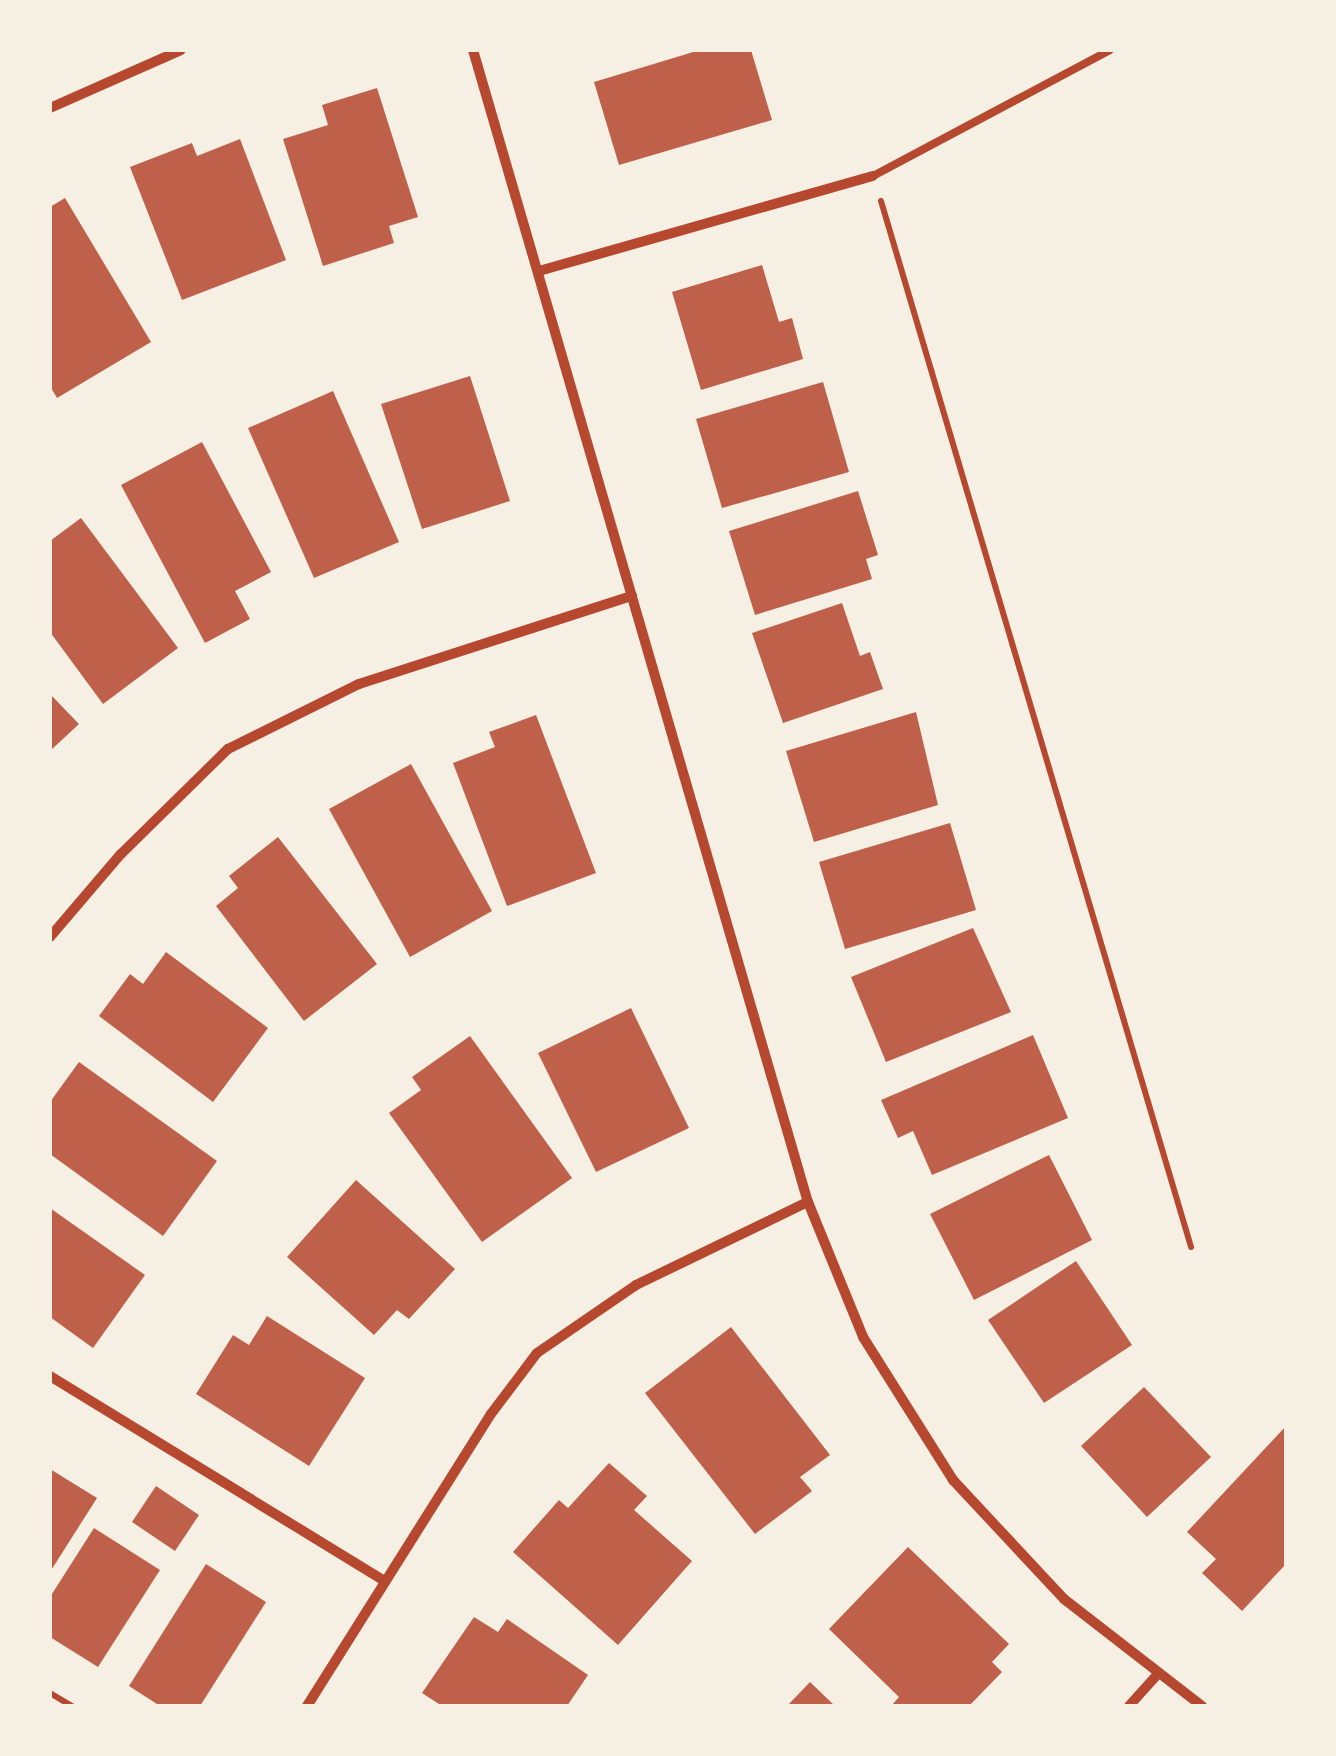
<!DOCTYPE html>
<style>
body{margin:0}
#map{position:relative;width:1336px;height:1756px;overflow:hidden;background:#f6efe4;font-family:"PT Sans Narrow",sans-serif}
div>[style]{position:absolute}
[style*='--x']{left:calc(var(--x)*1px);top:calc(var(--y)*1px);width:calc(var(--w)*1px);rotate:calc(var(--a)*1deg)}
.building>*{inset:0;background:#bf614a}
.path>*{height:6px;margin:-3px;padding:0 3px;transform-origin:3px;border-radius:3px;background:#b5482f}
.service>*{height:8px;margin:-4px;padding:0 4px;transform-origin:4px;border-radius:4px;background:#b5482f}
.minor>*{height:10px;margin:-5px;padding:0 5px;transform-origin:5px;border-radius:5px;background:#b5482f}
span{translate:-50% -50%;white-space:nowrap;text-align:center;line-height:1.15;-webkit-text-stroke:9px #f6efe4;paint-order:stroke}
.frame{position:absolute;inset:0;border:52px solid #f6efe4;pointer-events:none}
</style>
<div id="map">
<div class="building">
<i style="clip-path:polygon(700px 50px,751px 50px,772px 120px,619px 165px,594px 82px)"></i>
<i style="clip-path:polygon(377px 88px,418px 217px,389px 226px,394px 243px,323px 266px,283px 139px,328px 125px,322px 105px)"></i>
<i style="clip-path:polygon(240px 139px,286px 260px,182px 300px,130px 167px,192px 143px,197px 156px)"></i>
<i style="clip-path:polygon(65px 198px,151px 342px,57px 398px,50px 386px,50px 207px)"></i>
<i style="clip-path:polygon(762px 265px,779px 322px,792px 318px,803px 359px,701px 390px,672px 292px)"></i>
<i style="clip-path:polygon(470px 376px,510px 501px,422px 529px,381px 404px)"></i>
<i style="clip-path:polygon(823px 382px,849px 472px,722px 508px,696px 419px)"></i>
<i style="clip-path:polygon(333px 391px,399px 542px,314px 578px,248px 428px)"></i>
<i style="clip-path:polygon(202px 442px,271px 572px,235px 591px,250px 619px,205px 643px,121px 485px)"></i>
<i style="clip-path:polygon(858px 491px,878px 555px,866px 559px,872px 579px,755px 615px,729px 531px)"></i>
<i style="clip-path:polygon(81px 518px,178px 648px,103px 704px,50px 632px,50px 541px)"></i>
<i style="clip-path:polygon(842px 603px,860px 656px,870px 652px,883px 689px,783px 723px,752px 633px)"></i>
<i style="clip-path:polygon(50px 694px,79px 724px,50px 751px)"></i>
<i style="clip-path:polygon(916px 712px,938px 805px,814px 842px,786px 751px)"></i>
<i style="clip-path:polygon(536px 715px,596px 873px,507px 906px,453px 763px,495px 747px,489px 732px)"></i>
<i style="clip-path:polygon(411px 764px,492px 911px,410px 957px,329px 809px)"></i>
<i style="clip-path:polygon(950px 823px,976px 910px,845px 949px,819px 862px)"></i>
<i style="clip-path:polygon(278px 837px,377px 964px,304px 1021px,216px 906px,238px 888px,229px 876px)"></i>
<i style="clip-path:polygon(973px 928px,1011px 1012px,886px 1062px,851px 977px)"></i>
<i style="clip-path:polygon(166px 952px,268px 1028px,213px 1102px,99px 1016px,130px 974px,143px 984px)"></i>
<i style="clip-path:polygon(631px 1008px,689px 1128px,596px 1172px,538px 1053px)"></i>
<i style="clip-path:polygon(1033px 1035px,1068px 1118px,932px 1175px,913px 1131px,898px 1138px,881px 1100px)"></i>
<i style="clip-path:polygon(470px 1036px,572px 1178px,482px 1242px,389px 1113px,421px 1090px,412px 1077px)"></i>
<i style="clip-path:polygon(79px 1062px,217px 1161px,163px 1236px,50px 1154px,50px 1102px)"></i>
<i style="clip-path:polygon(1049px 1155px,1092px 1240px,974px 1300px,930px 1214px)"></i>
<i style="clip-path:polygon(356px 1180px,455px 1269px,409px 1319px,397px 1310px,374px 1335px,287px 1257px)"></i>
<i style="clip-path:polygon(50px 1208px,145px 1275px,93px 1348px,50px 1317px)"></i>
<i style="clip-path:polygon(1076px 1261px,1132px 1345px,1044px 1403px,988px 1320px)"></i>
<i style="clip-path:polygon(267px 1316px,365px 1378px,309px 1466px,196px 1394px,233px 1335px,249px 1345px)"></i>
<i style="clip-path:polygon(731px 1327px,830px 1455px,800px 1477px,812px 1491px,755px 1534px,645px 1393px)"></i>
<i style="clip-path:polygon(1144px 1387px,1211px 1457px,1147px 1517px,1081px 1446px)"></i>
<i style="clip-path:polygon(1286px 1426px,1286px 1564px,1242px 1611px,1202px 1573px,1216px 1559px,1187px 1532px)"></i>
<i style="clip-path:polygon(609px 1463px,647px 1496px,634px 1510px,692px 1561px,618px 1645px,513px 1552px,559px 1500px,568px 1508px)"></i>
<i style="clip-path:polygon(50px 1469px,97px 1498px,50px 1572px)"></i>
<i style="clip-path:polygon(156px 1486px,199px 1515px,175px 1551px,132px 1522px)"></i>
<i style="clip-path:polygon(94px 1528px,160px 1570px,98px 1667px,50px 1637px,50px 1597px)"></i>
<i style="clip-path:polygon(908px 1547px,1009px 1644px,992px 1662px,1002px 1672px,969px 1706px,891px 1706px,899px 1697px,829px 1629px)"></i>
<i style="clip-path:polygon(206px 1564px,266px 1602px,200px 1706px,160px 1706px,129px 1686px)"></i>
<i style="clip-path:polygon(474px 1617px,498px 1632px,507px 1619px,588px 1675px,567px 1706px,442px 1706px,422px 1693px)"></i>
<i style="clip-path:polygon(810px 1682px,835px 1706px,787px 1706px)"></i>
</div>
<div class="path">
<i style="--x:881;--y:201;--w:1091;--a:73.49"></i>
<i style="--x:50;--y:1693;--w:26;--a:31"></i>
</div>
<div class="service">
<i style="--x:873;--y:176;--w:268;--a:-28"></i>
</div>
<div class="minor">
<i style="--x:473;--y:50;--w:1200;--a:73.79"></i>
<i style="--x:808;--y:1202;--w:146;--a:67.8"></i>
<i style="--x:863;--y:1337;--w:169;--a:57.8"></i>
<i style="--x:953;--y:1480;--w:163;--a:47"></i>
<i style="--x:1064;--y:1599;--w:175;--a:37.8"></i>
<i style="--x:50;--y:108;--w:143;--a:-23.9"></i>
<i style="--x:539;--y:271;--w:347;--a:-15.9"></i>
<i style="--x:50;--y:937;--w:109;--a:-49.5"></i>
<i style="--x:121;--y:854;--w:150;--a:-44.5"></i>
<i style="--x:228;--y:749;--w:146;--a:-26.4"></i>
<i style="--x:359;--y:684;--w:287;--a:-17.9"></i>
<i style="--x:50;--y:1376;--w:391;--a:31.5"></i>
<i style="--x:307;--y:1706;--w:345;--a:-57.8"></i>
<i style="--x:491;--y:1414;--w:76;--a:-53"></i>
<i style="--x:537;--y:1353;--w:120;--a:-34.5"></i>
<i style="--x:636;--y:1285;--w:191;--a:-25.8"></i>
<i style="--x:1129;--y:1706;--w:40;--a:-48"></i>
</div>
<div class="frame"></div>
</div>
